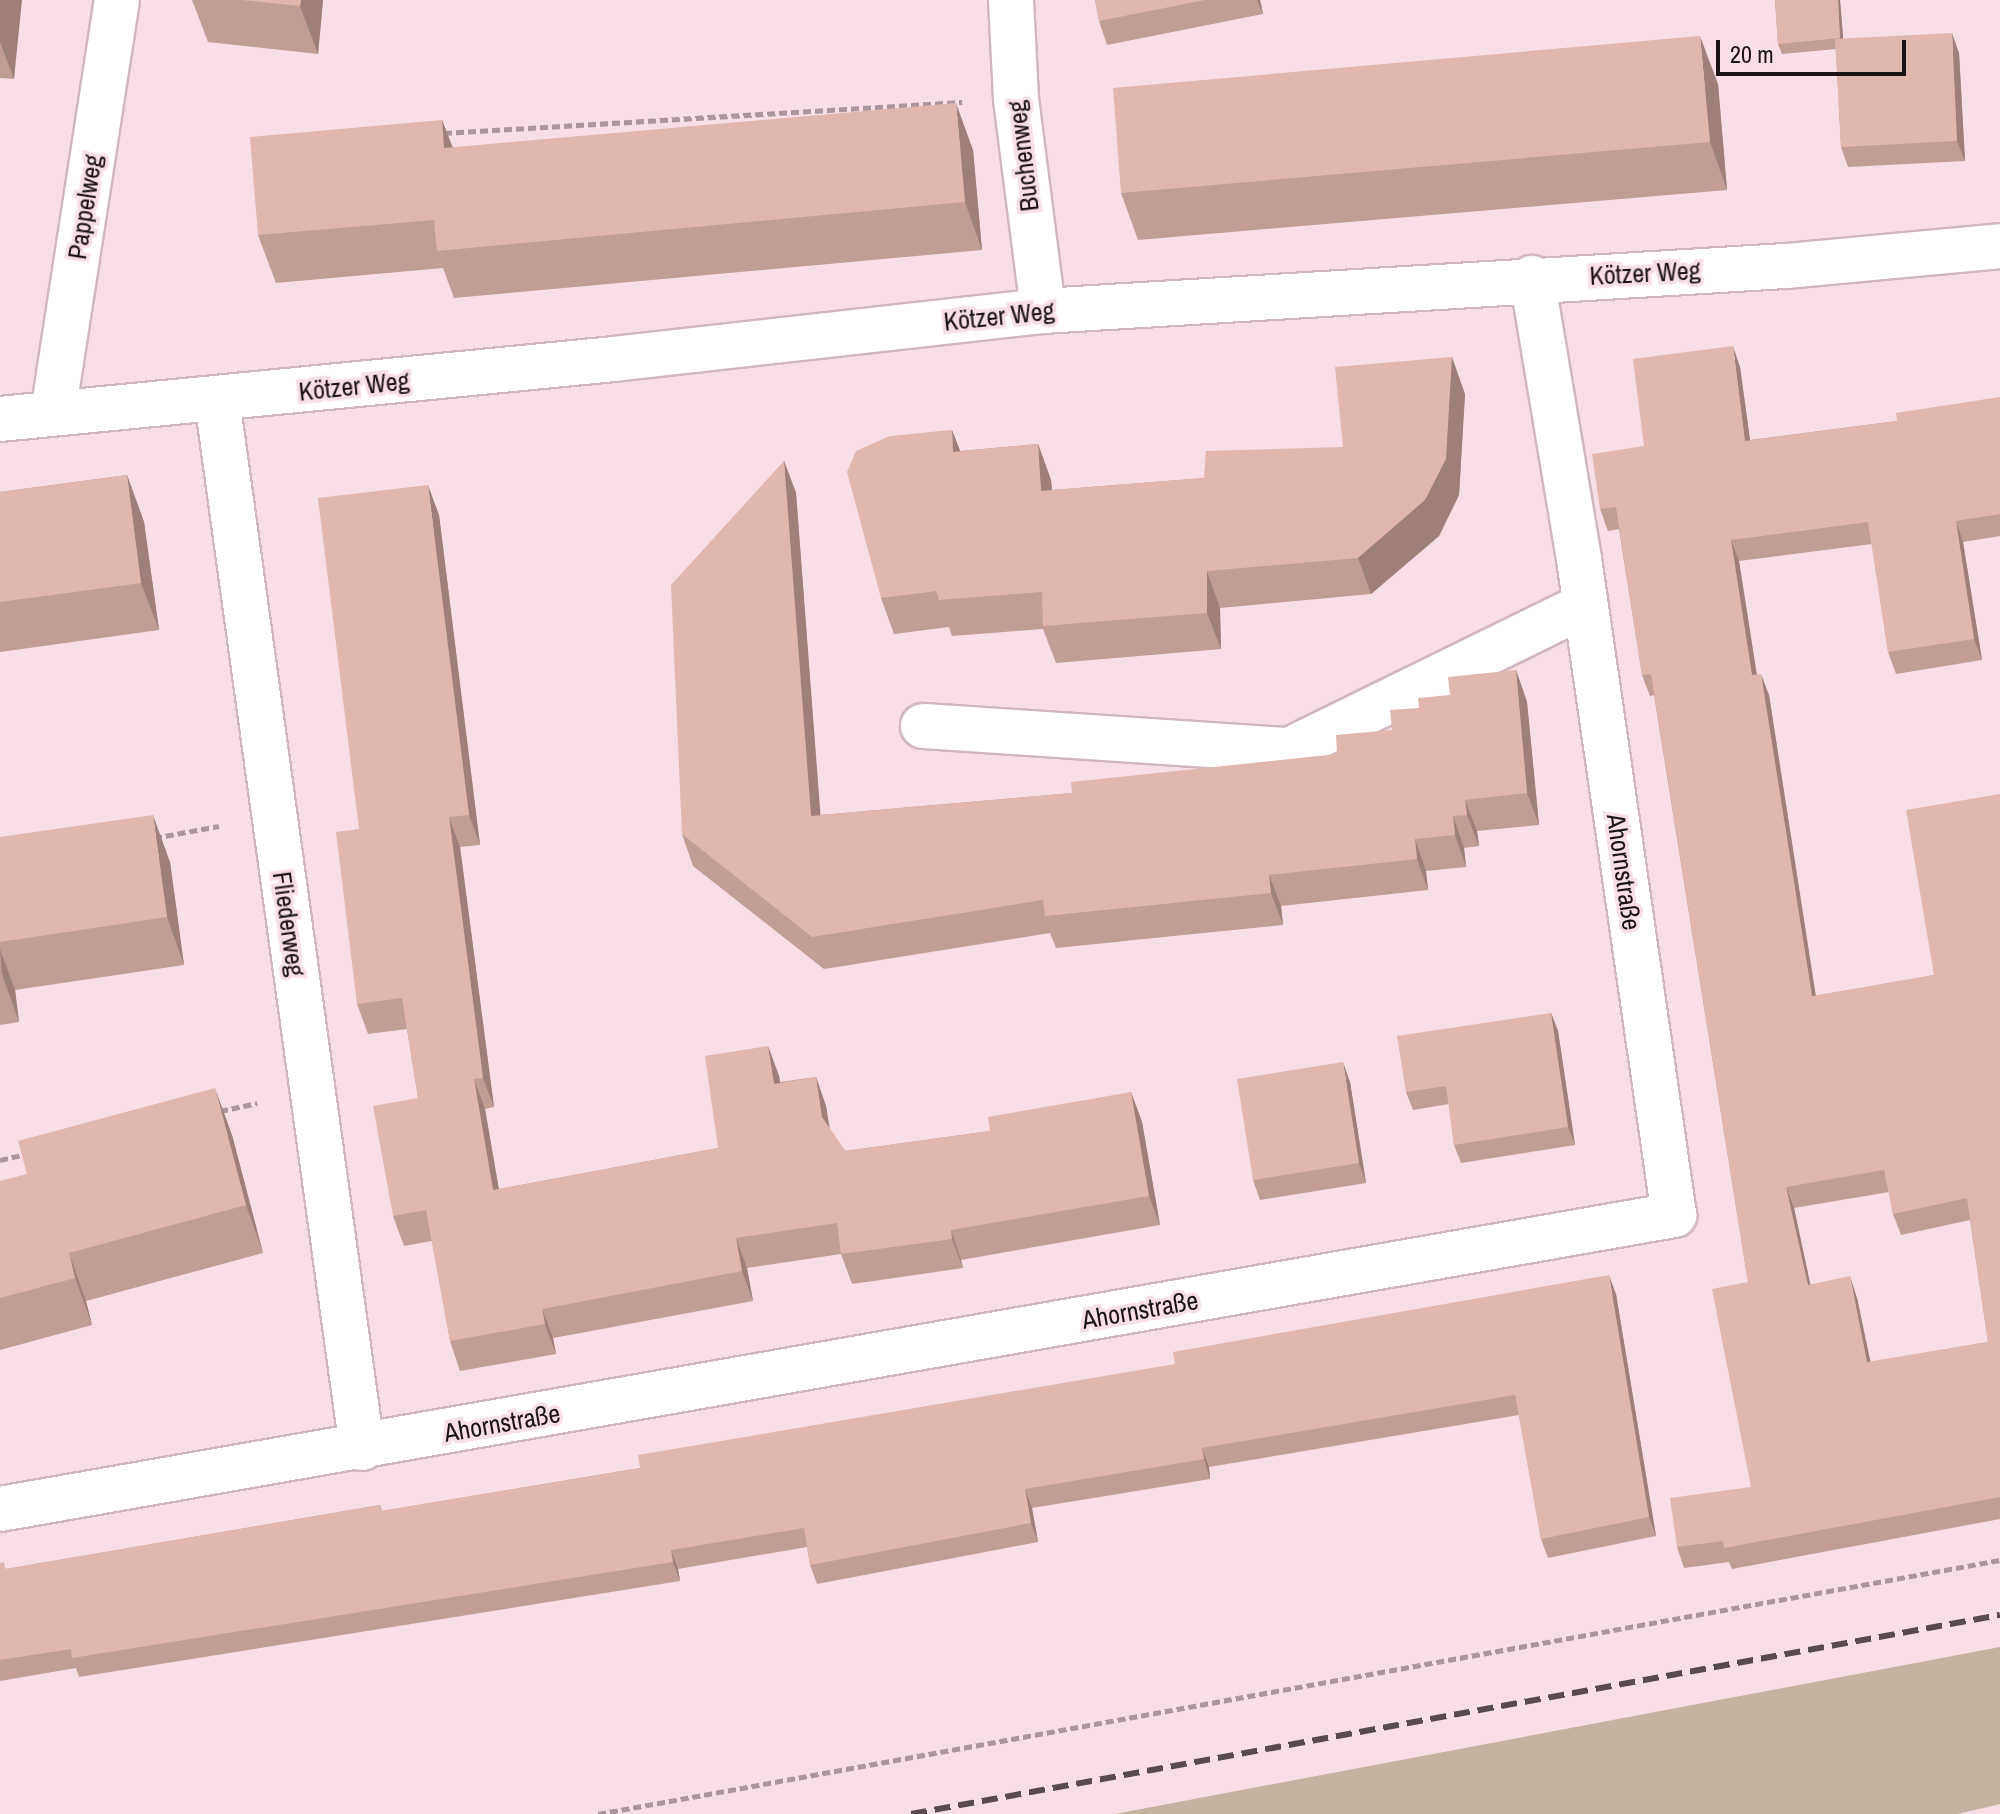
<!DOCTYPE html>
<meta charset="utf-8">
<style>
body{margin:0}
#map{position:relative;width:2000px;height:1814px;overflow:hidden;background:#f8dee6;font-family:"Archivo Narrow",sans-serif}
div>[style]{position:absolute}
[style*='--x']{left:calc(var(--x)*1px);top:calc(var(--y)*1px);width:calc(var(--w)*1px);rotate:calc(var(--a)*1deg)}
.green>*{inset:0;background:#c5b2a1}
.path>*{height:5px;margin-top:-2.5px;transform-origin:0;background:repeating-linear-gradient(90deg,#aa969c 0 8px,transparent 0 12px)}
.roads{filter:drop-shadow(2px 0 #d0b6be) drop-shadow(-2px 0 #d0b6be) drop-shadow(0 2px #d0b6be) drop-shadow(0 -2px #d0b6be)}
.minor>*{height:44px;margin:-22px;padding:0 22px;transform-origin:22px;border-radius:22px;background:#fff}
.rail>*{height:6px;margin-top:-3px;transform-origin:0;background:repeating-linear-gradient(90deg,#584a4e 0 16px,transparent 0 24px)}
.wall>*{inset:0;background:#c29d96}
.shaded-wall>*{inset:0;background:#9e7f7a}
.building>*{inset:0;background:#e1b6ae}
span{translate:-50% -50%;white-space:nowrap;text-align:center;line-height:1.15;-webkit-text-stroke:7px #f8dee6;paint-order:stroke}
.street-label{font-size:26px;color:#1c1316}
.scale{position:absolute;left:1716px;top:40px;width:190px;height:36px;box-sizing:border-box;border:4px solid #1c1316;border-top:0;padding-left:10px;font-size:24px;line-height:28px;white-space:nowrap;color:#1c1316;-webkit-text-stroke:6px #f8dee6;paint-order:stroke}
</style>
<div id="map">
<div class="green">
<i style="clip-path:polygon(2000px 1647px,2000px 1804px,1958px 1814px,1115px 1814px)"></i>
</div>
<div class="path">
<i style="--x:444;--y:133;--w:519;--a:-3.42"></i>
<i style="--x:154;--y:838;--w:66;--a:-10.5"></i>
<i style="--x:220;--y:1111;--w:38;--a:-12"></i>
<i style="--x:0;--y:1160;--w:27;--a:-13"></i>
<i style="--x:598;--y:1814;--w:1425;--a:-10.27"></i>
</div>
<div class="roads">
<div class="minor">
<i style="--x:1011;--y:0;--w:99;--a:87.1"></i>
<i style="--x:1016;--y:99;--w:214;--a:82.7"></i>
<i style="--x:217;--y:400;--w:1058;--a:82.12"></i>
<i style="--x:53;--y:413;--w:418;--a:-81.2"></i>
<i style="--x:0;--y:419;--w:617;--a:-5.58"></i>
<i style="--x:614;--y:359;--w:432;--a:-6.4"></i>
<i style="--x:1043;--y:311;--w:744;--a:-3.47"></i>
<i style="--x:1786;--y:266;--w:215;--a:-5.3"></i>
<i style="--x:923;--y:726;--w:367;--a:3.8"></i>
<i style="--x:1289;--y:750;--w:330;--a:-26.1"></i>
<i style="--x:0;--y:1509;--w:1700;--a:-9.96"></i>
<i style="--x:1674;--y:1215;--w:663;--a:-98.24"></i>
<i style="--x:1579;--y:559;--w:285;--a:-99.5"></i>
</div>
</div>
<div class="rail">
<i style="--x:911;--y:1814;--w:1107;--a:-10.36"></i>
</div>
<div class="wall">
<i style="clip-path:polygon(0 0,14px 79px,0 78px)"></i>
<i style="clip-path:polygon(192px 0,323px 0,318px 54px,208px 42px)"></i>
<i style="clip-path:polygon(1095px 0,1260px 0,1263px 14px,1107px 45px,1099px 21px)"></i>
<i style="clip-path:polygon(1775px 0,1840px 0,1843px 39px,1959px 53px,1965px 161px,1848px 167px,1841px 147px,1836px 49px,1782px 54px,1778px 44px)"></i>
<i style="clip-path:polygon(1718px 84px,1727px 190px,1138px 240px,1121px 193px)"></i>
<i style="clip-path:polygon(442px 120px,453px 148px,973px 150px,982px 250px,454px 298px,443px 268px,276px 283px,258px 235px)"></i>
<i style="clip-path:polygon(evenodd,1740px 367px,1750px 440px,1897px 421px,2000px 397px,2000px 536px,1963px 542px,1982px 660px,1896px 674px,1888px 652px,1872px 544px,1739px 561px,1757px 675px,1769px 695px,1816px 996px,1934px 975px,2000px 794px,2000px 1519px,1732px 1569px,1729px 1562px,1684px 1568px,1677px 1547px,1751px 1487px,1748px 1282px,1654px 695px,1650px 696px,1642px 675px,1619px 529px,1608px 531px,1600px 509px,1644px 446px,1740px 367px,1889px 1192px,1893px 1214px,1901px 1235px,1970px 1220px,1988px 1342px,1870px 1362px,1857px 1298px,1810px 1284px,1794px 1208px,1889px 1192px)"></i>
<i style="clip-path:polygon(1465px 394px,1459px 495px,1439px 536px,1371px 594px,1220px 608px,1221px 649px,1056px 663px,1043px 629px,952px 636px,949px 627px,894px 634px,881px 598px,952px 430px,960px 451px,1038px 444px,1051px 480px,1052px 490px,1204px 478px,1343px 447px)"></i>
<i style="clip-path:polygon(784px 461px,796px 493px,820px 815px,1072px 793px,1337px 754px,1392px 730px,1419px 708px,1516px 670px,1527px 702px,1539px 825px,1477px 831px,1479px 846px,1464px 848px,1466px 867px,1426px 871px,1428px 890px,1281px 906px,1283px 925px,1056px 948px,1050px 933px,824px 969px,693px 866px,682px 834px)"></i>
<i style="clip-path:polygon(127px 475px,144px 522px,159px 630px,0 652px,0 492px)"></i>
<i style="clip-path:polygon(439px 515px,480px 845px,460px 847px,494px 1107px,485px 1109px,499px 1189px,718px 1148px,768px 1046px,779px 1076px,780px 1082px,816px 1077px,826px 1106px,830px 1129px,845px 1151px,990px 1131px,1131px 1092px,1142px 1122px,1160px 1225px,961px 1260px,963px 1268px,852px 1284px,841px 1254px,747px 1268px,753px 1301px,553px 1338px,556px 1354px,460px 1371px,450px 1341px,432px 1241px,404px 1246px,393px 1216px,418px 1098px,407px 1029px,368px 1034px,357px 1004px,359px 829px)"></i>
<i style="clip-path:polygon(0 837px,170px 862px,184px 965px,15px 990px,19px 1022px,0 1025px)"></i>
<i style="clip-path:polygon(1551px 1013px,1558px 1031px,1575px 1145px,1461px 1163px,1454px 1145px,1449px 1104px,1413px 1110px,1406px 1092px)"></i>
<i style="clip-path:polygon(1350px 1082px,1366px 1183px,1260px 1200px,1253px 1180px)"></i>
<i style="clip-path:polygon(232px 1135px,263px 1253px,86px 1301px,92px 1325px,0 1350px,0 1181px)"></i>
<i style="clip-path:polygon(1616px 1294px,1656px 1536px,1548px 1558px,1541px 1539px,1519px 1415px,1209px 1467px,1210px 1479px,1032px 1508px,1038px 1542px,817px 1584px,810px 1565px,807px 1547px,678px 1569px,680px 1581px,79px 1677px,76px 1668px,0 1681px,0 1563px,6px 1569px,380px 1505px,382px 1511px,640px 1468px)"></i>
</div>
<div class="shaded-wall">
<i style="clip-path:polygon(0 0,22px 0,14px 79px,0 42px)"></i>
<i style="clip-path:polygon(301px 0,323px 0,318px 54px,300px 6px)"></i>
<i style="clip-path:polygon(1257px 0,1260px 0,1263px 14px)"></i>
<i style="clip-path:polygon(1838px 0,1840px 0,1844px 48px,1840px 38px)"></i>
<i style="clip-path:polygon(1952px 33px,1959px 53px,1965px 161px,1957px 141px)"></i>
<i style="clip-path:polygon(1700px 36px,1718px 84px,1727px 190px,1710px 142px)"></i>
<i style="clip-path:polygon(956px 103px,973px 150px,982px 250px,965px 202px)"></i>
<i style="clip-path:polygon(442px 120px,460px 167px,444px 148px)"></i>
<i style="clip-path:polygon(1733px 346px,1740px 367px,1753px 462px,1745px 441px)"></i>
<i style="clip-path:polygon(1452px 357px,1465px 394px,1459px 495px,1439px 536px,1371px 594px,1358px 558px)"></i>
<i style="clip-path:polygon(952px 430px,966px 466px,953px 452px)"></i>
<i style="clip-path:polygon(1038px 444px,1051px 480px,1055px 527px,1041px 491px)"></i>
<i style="clip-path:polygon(784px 461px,796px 493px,823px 848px,811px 816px)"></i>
<i style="clip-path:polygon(127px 475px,144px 522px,159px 630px,141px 583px)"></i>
<i style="clip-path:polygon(428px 485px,439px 515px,480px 845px,469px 815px)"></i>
<i style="clip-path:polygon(1956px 521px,1963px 542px,1982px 660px,1974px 639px)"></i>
<i style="clip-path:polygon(1731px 540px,1739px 561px,1760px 696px,1752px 675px)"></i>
<i style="clip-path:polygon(1207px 571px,1220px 608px,1221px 649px,1207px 613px)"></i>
<i style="clip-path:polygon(1516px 670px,1527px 702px,1539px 825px,1527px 793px)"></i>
<i style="clip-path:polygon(1761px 674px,1769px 695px,1819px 1018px,1812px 996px)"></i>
<i style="clip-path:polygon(1465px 800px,1477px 831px,1479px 846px,1467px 815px)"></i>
<i style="clip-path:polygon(153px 815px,170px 862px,184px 965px,167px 917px)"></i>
<i style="clip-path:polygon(1453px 816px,1464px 848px,1466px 867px,1455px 835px)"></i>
<i style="clip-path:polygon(449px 817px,460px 847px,494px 1107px,483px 1078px)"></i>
<i style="clip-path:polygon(1415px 839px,1426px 871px,1428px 890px,1417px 859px)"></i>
<i style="clip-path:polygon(1269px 875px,1281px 906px,1283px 925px,1271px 893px)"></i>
<i style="clip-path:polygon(0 949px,15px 990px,19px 1022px,2px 974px)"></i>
<i style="clip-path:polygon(1551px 1013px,1558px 1031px,1575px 1145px,1568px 1127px)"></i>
<i style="clip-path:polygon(768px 1046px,779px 1076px,785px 1113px,774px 1084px)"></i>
<i style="clip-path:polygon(1343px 1062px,1350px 1082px,1366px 1183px,1359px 1163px)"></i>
<i style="clip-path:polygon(816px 1077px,826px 1106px,832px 1147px,822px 1117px)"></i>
<i style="clip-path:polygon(474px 1079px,485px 1109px,504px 1220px,493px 1190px)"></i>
<i style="clip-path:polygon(215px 1088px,232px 1135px,263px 1253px,246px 1205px)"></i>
<i style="clip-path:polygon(1131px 1092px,1142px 1122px,1160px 1225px,1149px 1196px)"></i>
<i style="clip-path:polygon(1786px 1187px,1794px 1208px,1815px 1306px,1808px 1285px)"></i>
<i style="clip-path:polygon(951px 1230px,961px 1260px,963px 1268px,952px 1239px)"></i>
<i style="clip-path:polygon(736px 1238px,747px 1268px,753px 1301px,742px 1271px)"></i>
<i style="clip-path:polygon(69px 1253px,86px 1301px,92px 1325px,75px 1278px)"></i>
<i style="clip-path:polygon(1609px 1275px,1616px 1294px,1656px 1536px,1649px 1517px)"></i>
<i style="clip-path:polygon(1850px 1276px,1857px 1298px,1875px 1383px,1867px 1362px)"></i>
<i style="clip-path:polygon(542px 1309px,553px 1338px,556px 1354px,545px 1324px)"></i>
<i style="clip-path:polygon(1202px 1448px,1209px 1467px,1210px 1479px,1204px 1459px)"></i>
<i style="clip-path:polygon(1025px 1489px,1032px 1508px,1038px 1542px,1031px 1523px)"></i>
<i style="clip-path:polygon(671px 1550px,678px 1569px,680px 1581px,673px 1562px)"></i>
</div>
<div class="building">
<i style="clip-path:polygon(242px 0,301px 0,300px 6px)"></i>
<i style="clip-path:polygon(1095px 0,1205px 0,1099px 21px)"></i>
<i style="clip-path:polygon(1775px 0,1838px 0,1840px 38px,1778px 44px)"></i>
<i style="clip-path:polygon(1952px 33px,1957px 141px,1841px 147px,1835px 39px)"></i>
<i style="clip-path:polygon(1700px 36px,1710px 142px,1121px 193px,1113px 88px)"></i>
<i style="clip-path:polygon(956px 103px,965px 202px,437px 251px,434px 220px,258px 235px,250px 137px,442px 120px,444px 148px)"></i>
<i style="clip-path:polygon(evenodd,1733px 346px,1745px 441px,1897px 421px,1896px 413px,2000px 397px,2000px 514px,1956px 521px,1974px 639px,1888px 652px,1868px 522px,1731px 540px,1752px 675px,1761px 674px,1812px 996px,1934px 975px,1906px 810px,2000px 794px,2000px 1497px,1724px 1548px,1723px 1541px,1677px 1547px,1670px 1498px,1751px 1487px,1712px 1289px,1748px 1282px,1651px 674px,1642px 675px,1616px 507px,1600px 509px,1592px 454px,1644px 446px,1633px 359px,1733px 346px,1884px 1170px,1893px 1214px,1967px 1198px,1988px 1342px,1867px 1362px,1850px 1276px,1808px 1285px,1786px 1187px,1884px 1170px)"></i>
<i style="clip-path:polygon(1452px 357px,1446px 459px,1425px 500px,1358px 558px,1207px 571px,1207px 613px,1043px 626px,1042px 592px,939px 600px,936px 591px,881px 598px,847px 472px,856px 451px,890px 436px,952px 430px,953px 452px,1038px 444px,1041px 491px,1204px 478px,1206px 451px,1343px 447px,1335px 367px)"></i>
<i style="clip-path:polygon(784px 461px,811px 816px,1072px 793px,1071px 782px,1337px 754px,1336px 735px,1392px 730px,1390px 710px,1419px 708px,1418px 698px,1450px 695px,1448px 677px,1516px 670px,1527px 793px,1465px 800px,1467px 815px,1453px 816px,1455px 835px,1415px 839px,1417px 859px,1269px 875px,1271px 893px,1045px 916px,1043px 900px,812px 937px,682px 834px,671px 585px)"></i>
<i style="clip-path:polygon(127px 475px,141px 583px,0 602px,0 492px)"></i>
<i style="clip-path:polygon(428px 485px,469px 815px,449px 817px,483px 1078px,474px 1079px,493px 1190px,718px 1148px,705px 1056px,768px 1046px,774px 1084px,816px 1077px,822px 1117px,845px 1151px,990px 1131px,988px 1117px,1131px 1092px,1149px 1196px,951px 1230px,952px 1239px,841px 1254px,837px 1223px,736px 1238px,742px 1271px,542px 1309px,545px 1324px,450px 1341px,426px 1210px,393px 1216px,373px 1106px,418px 1098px,402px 998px,357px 1004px,336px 832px,359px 829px,318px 498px)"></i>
<i style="clip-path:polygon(153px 815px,167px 917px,0 942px,0 837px)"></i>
<i style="clip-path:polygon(1551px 1013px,1568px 1127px,1454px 1145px,1446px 1086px,1406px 1092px,1397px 1036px)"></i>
<i style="clip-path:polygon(1343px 1062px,1359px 1163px,1253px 1180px,1237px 1079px)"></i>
<i style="clip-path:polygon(215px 1088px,246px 1205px,69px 1253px,75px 1278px,0 1298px,0 1181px,27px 1174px,18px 1141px)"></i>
<i style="clip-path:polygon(1609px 1275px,1649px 1517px,1541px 1539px,1515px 1395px,1202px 1448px,1204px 1459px,1025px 1489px,1031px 1523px,810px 1565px,804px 1528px,671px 1550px,673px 1562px,72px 1658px,71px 1649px,0 1660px,0 1563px,4px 1562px,5px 1569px,380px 1505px,381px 1511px,640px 1468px,638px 1455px,1175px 1364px,1173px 1352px)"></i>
</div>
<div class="street-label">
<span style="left:1023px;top:156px;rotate:-97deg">Buchenweg</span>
<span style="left:85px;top:207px;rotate:-81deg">Pappelweg</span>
<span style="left:1645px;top:273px;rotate:-3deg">Kötzer Weg</span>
<span style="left:999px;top:316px;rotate:-6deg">Kötzer Weg</span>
<span style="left:354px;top:386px;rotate:-6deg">Kötzer Weg</span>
<span style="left:1624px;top:872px;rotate:82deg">Ahornstraße</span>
<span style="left:289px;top:924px;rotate:82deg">Fliederweg</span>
<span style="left:1140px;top:1310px;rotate:-10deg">Ahornstraße</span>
<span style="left:502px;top:1423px;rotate:-10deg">Ahornstraße</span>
</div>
<div class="scale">20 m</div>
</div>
